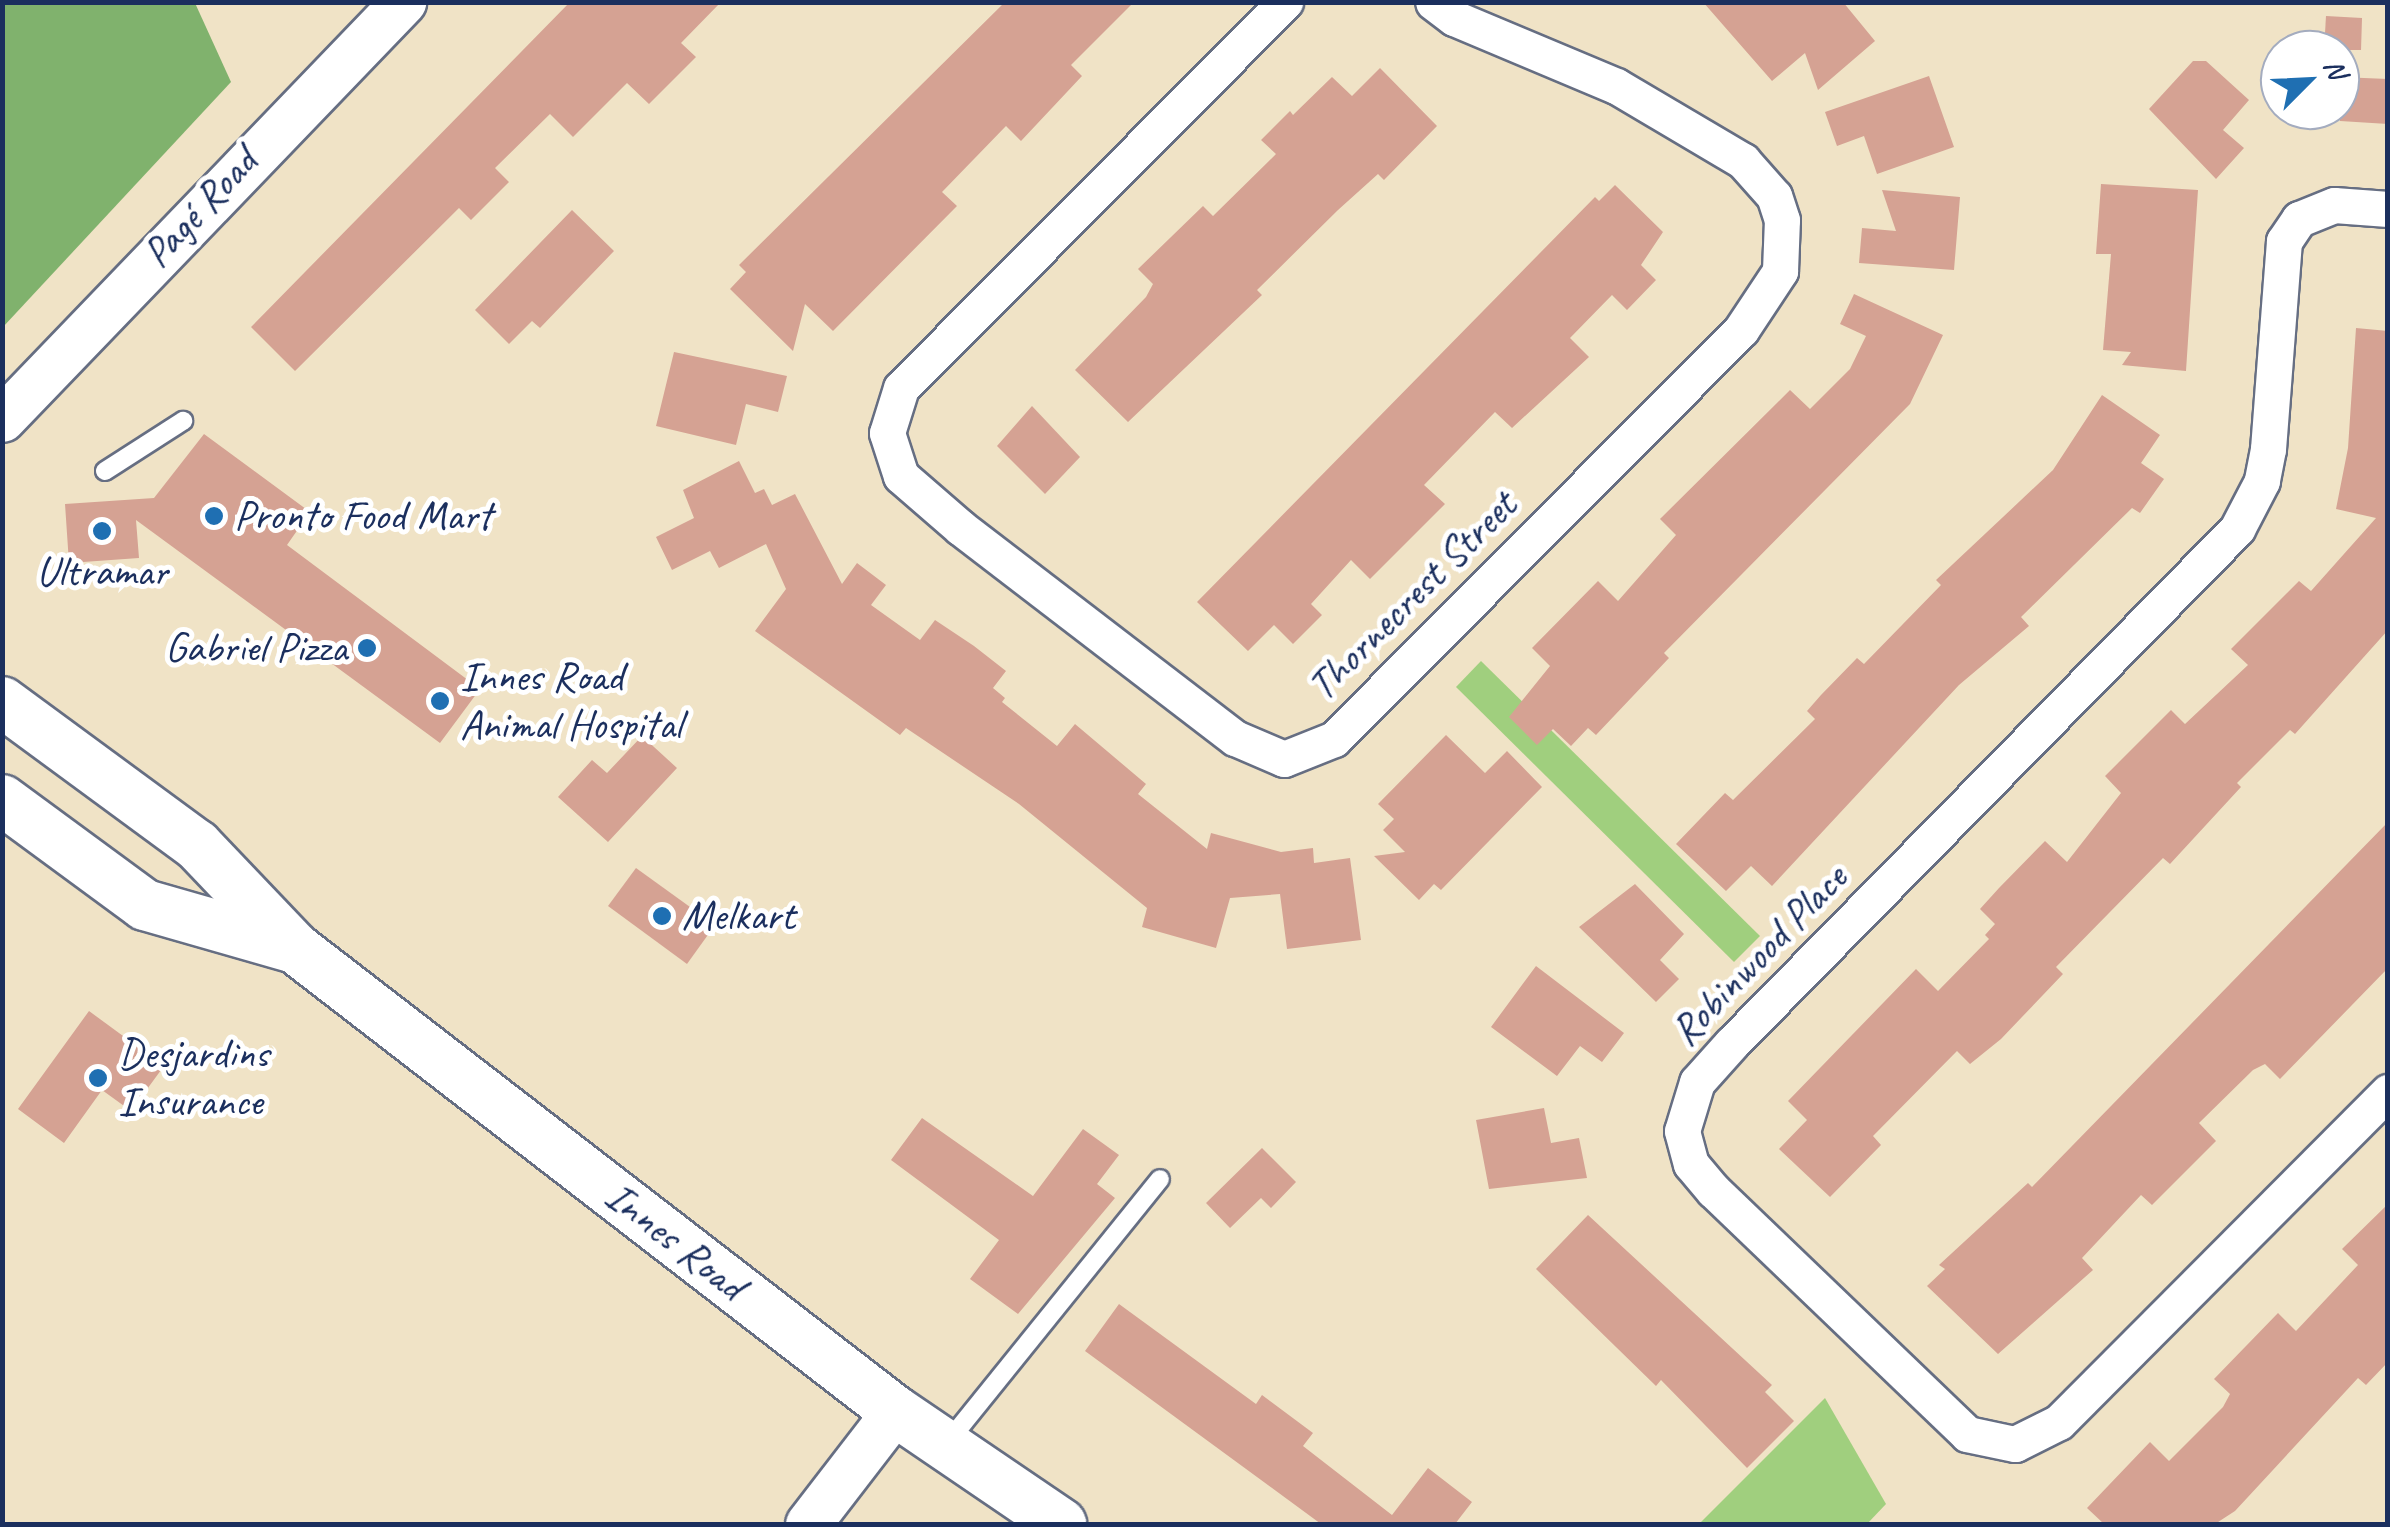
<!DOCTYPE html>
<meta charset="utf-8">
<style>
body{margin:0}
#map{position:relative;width:2390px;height:1527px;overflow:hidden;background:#f0e3c6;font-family:Caveat,sans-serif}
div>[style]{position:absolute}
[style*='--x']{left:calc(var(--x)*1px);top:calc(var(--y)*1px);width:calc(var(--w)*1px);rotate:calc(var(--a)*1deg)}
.green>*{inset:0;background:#a0cf7e}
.forest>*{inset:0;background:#80b26d}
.building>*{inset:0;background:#d5a293}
.roads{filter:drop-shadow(2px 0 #666e82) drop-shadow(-2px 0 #666e82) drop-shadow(0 2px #666e82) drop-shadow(0 -2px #666e82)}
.service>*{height:18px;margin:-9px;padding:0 9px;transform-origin:9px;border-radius:9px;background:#fff}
.minor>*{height:35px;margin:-17.5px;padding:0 17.5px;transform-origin:17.5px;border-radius:17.5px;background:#fff}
.tertiary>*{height:45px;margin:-22.5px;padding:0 22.5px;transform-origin:22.5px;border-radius:22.5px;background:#fff}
.secondary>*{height:50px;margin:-25px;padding:0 25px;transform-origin:25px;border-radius:25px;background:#fff}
.dots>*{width:28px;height:28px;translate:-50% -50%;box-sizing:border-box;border:5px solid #fff;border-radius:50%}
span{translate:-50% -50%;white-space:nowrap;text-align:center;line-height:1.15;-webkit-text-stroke:10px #fff;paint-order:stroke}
.street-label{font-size:42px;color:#1b2f5e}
.poi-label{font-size:42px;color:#1b2f5e}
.left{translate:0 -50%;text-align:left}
.right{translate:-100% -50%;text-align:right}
.frame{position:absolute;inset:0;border:5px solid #1b2f5e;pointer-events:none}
.north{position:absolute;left:2260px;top:30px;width:100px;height:100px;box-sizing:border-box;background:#fff;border:2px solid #a4acbf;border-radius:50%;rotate:66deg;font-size:28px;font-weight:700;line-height:40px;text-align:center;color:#1b2f5e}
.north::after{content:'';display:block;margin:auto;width:35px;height:45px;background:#1f6fb2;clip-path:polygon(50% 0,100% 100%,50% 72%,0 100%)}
</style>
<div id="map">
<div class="green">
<i style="clip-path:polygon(1481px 661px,1760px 936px,1734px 962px,1456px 687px)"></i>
<i style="clip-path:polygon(1825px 1398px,1886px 1504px,1867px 1524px,1699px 1524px)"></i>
</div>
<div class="forest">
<i style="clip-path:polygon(3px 2px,195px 3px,231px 82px,3px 327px)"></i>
</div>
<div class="building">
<i style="clip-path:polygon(570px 2px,721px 2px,681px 43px,696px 57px,649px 104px,627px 83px,573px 137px,550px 114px,495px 168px,509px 182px,471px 220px,459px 208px,295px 371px,251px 327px)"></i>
<i style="clip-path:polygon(1005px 2px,1134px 2px,1071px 65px,1082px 76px,1021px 141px,1006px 126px,942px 192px,957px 206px,833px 331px,805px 304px,793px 351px,730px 289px,746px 272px,739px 265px)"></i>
<i style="clip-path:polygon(1703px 2px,1843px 2px,1875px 41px,1818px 90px,1805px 53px,1772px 81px)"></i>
<i style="clip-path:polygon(2326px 16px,2362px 18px,2361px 50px,2324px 50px)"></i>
<i style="clip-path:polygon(2193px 61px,2206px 61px,2249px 100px,2223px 130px,2244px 148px,2216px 179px,2149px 109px)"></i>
<i style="clip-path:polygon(1380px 68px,1437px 126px,1384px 180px,1378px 174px,1338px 210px,1257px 290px,1262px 295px,1128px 422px,1075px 370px,1146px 297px,1153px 284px,1138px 269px,1203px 206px,1213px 216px,1276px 154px,1261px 140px,1290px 111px,1293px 115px,1332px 77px,1352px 96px)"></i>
<i style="clip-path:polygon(1929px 76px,1954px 147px,1877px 174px,1864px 136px,1837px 146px,1825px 112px)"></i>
<i style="clip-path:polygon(2340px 77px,2388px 79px,2388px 124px,2340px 121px)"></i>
<i style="clip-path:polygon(2101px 184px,2198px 190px,2186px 371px,2122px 365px,2131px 352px,2103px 350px,2111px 254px,2096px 254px)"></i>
<i style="clip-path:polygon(1615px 185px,1663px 232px,1641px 265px,1656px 280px,1627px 310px,1612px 295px,1570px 338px,1589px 357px,1512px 428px,1495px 412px,1424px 485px,1445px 504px,1370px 579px,1351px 560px,1311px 604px,1322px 615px,1293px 644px,1274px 625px,1248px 651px,1197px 602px,1595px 197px,1599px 201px)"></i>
<i style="clip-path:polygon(1882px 190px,1960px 197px,1954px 270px,1859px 263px,1862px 228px,1896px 231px)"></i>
<i style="clip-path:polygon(572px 210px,614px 251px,540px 328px,532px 321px,509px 344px,475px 310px)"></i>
<i style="clip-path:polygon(1854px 294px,1943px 335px,1910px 404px,1664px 653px,1669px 658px,1596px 735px,1588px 728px,1571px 746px,1553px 729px,1537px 745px,1509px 717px,1550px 666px,1532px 648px,1598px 581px,1618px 601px,1676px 535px,1660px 519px,1790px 390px,1810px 409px,1850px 369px,1866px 336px,1840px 324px)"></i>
<i style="clip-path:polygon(2356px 328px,2388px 331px,2388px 630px,2295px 734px,2290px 730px,2237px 783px,2241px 787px,2170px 864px,2163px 858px,2056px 967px,2063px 974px,2001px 1039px,1970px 1064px,1957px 1051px,1873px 1136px,1881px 1145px,1830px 1197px,1779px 1149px,1807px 1120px,1788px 1101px,1916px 969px,1938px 991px,1989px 939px,1985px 935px,1995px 924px,1980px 909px,1999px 888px,2045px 841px,2067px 862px,2121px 793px,2105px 776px,2171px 710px,2185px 724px,2248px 665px,2231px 649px,2299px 581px,2311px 591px,2376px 518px,2336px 509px,2348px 448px)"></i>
<i style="clip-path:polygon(674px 352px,787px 376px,778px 412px,746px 404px,736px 445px,656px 426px)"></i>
<i style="clip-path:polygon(2102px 395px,2160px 435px,2141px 463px,2164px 479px,2140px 513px,2132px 508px,2021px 617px,2029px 626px,1959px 685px,1772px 886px,1751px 866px,1726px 891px,1676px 844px,1725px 793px,1733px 800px,1815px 719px,1807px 711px,1821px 695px,1857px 658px,1864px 664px,1941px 585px,1936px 580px,2053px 470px)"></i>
<i style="clip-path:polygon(1032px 406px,1080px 457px,1045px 494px,997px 446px)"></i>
<i style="clip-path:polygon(204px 434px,310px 512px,287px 545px,480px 689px,440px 743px,136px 520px,139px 558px,69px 563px,65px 504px,154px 498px)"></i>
<i style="clip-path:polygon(739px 461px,755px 493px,764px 489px,772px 505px,795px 494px,842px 584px,857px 563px,886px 585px,871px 605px,920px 640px,935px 620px,974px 646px,1006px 671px,993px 688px,1005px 698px,1002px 702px,1057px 746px,1075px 724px,1146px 784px,1138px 794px,1207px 849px,1211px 833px,1281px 852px,1313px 848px,1314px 863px,1350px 858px,1361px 940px,1287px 949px,1280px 894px,1230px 898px,1216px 948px,1142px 927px,1147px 908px,1019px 804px,906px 728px,900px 735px,755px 631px,786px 589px,766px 544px,719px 568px,710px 551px,672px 570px,656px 537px,694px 518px,683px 490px)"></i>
<i style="clip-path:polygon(1446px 735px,1485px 773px,1507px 751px,1542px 787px,1441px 890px,1434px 884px,1419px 900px,1374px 856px,1405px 852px,1383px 830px,1394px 819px,1378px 804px)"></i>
<i style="clip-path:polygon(642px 736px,677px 768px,608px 842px,558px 797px,592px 760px,607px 773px)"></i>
<i style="clip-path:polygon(2388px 822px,2388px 968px,2280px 1079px,2265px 1064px,2253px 1070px,2199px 1123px,2216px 1141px,2152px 1205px,2141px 1195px,2082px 1258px,2093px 1270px,1998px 1354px,1927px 1286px,1945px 1269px,1939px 1265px,2028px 1183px,2032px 1187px)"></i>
<i style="clip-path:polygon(636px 868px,715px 925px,687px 964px,608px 906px)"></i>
<i style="clip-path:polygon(1635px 884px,1684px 934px,1660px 960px,1679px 979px,1656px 1002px,1579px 927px)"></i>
<i style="clip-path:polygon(1536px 966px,1624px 1033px,1602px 1062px,1580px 1046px,1557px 1076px,1491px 1027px)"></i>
<i style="clip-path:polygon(89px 1011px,164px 1066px,131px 1111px,102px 1090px,64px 1143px,18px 1109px)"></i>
<i style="clip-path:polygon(1544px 1108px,1551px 1143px,1579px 1138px,1587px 1178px,1489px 1189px,1476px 1120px)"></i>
<i style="clip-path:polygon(922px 1118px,1033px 1196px,1083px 1129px,1119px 1155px,1097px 1184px,1115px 1198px,1018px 1314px,970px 1279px,999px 1240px,891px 1160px)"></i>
<i style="clip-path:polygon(1262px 1148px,1296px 1182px,1271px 1208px,1261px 1198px,1230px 1228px,1206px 1203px)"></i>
<i style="clip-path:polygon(2388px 1204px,2388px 1362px,2366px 1385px,2358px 1378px,2235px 1511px,2215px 1524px,2104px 1524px,2087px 1508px,2150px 1442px,2169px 1461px,2223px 1407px,2230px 1394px,2214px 1379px,2278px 1313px,2296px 1331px,2358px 1265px,2342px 1249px)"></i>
<i style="clip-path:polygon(1588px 1215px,1772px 1385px,1765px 1392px,1794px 1421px,1747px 1468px,1661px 1380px,1656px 1386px,1536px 1269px)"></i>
<i style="clip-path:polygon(1119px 1304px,1256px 1404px,1262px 1395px,1313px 1433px,1303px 1446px,1392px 1515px,1428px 1468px,1472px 1502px,1455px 1524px,1321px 1524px,1085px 1351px)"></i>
</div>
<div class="roads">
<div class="service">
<i style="--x:105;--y:471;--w:93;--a:-32.7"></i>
<i style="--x:947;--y:1443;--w:339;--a:-51.1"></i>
</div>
<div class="minor">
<i style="--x:1285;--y:2;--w:544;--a:134.85"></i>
<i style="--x:901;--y:388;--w:47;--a:107.3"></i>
<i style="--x:887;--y:433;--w:45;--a:72"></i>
<i style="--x:901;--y:476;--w:79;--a:40.9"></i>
<i style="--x:961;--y:528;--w:345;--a:37.5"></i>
<i style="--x:1235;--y:738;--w:53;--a:23.2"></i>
<i style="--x:1284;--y:759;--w:54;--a:-21.8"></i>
<i style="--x:1334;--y:739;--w:577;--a:-45.14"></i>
<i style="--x:1741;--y:330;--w:71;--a:-56.5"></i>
<i style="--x:1780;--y:271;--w:51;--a:-87.8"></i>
<i style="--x:1782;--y:220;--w:25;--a:-108"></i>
<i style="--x:1774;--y:196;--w:47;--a:-131.5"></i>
<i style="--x:1743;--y:161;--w:147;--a:-149.4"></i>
<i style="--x:1616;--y:86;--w:176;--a:-157.2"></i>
<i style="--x:1454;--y:18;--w:26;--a:-143"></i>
<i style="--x:2388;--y:209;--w:54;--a:-175.8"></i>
<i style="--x:2334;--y:205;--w:38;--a:158"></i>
<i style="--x:2299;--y:219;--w:27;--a:124"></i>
<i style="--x:2284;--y:241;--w:209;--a:94.4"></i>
<i style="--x:2268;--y:449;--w:33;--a:101"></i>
<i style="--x:2262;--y:481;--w:54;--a:117.5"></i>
<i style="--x:2237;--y:529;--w:721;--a:134.49"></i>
<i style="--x:1732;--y:1043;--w:52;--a:131.9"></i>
<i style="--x:1697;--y:1082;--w:51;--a:107"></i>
<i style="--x:1682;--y:1131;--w:34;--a:75"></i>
<i style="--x:1691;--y:1164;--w:35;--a:50"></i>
<i style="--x:1714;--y:1191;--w:351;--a:43.8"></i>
<i style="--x:1967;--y:1434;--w:49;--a:11.8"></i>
<i style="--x:2015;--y:1444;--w:49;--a:-26.6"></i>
<i style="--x:2059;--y:1422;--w:466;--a:-45.1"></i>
</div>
<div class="tertiary">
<i style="--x:2;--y:419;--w:579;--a:-46.12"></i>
<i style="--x:808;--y:1524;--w:143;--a:-52.4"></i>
</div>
<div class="secondary">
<i style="--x:2;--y:702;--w:242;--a:36.3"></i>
<i style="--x:197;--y:845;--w:142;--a:46.4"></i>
<i style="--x:295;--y:948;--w:758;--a:37.66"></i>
<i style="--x:895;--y:1411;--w:201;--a:34.2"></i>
<i style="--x:2;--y:800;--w:177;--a:36.3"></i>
<i style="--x:145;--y:905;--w:156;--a:16"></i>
</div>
</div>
<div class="dots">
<i style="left:214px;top:516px;background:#1f6fb2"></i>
<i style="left:102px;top:531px;background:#1f6fb2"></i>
<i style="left:367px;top:648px;background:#1f6fb2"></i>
<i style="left:440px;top:701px;background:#1f6fb2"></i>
<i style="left:662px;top:916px;background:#1f6fb2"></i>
<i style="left:98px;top:1078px;background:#1f6fb2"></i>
</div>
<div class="street-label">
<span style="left:200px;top:208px;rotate:-47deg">Pagé Road</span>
<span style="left:1412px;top:596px;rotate:-45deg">Thornecrest Street</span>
<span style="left:1759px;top:955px;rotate:-46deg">Robinwood Place</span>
<span style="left:675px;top:1241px;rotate:38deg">Innes Road</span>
</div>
<div class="poi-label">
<span class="left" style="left:234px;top:516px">Pronto Food Mart</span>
<span style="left:102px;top:572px">Ultramar</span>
<span class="right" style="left:347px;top:648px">Gabriel Pizza</span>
<span class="left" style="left:460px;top:701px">Innes Road<br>Animal Hospital</span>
<span class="left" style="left:682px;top:916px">Melkart</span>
<span class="left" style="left:118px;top:1078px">Desjardins<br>Insurance</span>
</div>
<div class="frame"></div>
<div class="north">N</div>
</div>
